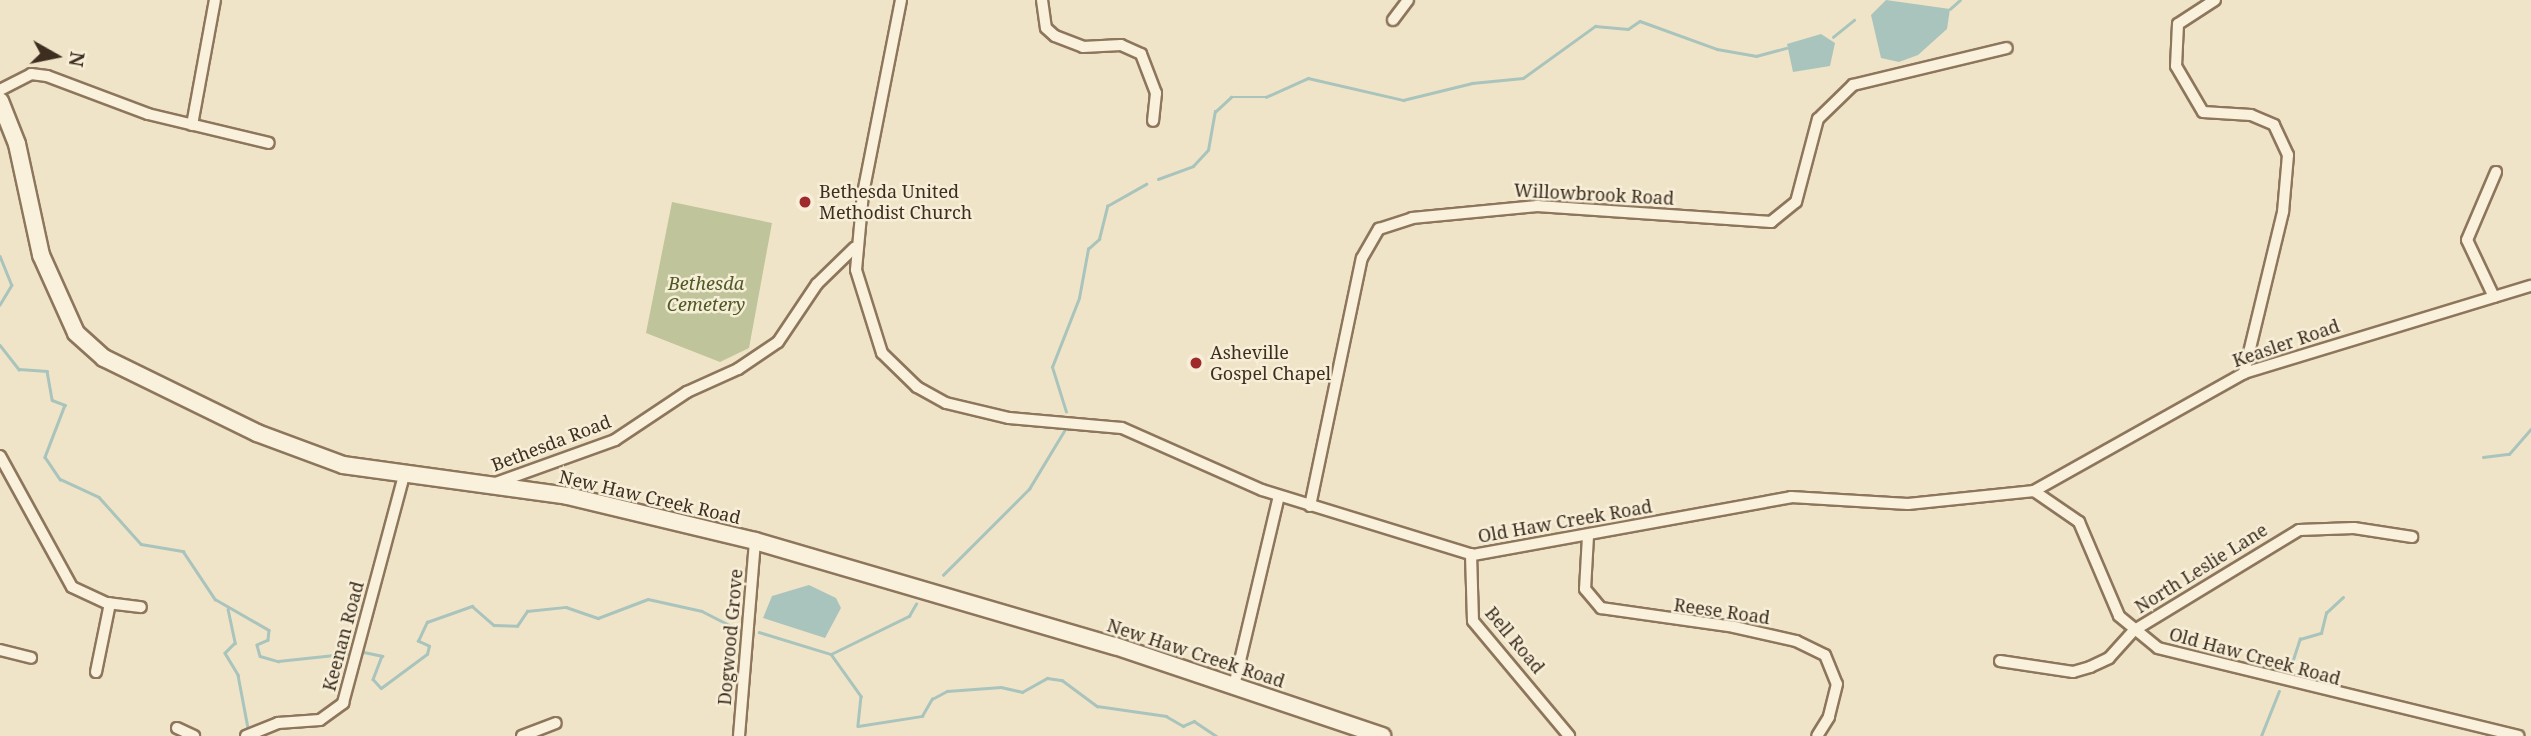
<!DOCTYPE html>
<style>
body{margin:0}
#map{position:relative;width:2531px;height:736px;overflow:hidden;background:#f0e4c8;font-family:"Noto Serif",serif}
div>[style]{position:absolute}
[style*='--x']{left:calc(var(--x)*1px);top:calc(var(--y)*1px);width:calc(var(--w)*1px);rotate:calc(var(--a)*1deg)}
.cemetery>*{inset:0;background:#bfc49a}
.water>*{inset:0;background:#a9c4bc}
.stream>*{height:2.5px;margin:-1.25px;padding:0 1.25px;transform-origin:1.25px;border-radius:1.25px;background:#a9c4bc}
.roads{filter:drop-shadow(2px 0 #8d765c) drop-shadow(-2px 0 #8d765c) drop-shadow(0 2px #8d765c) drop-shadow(0 -2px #8d765c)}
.street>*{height:10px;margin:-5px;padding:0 5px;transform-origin:5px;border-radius:5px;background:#faf1dc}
.secondary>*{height:16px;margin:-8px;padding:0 8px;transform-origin:8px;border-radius:8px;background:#faf1dc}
.dots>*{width:19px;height:19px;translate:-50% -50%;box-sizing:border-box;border:4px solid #f7eed8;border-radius:50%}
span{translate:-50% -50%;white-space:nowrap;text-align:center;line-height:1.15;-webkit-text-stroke:5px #f7eed8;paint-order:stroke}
.poi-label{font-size:18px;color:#3d2e20}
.left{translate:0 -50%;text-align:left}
.street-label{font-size:18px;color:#3d2e20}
.park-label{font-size:18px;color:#4d5a26;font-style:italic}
.north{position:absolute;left:21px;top:21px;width:70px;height:70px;-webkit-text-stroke:5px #f7eed8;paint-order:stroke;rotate:99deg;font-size:19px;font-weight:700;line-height:28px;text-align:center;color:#3d2e20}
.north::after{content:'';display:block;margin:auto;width:24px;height:32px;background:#3d2e20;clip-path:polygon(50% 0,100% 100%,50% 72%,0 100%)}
</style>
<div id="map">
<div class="cemetery">
<i style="clip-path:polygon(672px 202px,772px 223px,749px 348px,720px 362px,646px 333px)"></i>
</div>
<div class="water">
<i style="clip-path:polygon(1886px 0,1950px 9px,1947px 29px,1918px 55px,1899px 62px,1881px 58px,1871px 15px)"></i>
<i style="clip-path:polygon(1821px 34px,1835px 43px,1830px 66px,1793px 72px,1787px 44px)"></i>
<i style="clip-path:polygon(809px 585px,836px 598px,841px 608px,825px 638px,763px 618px,772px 596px)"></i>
</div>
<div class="stream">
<i style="--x:1950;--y:9;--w:13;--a:-42"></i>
<i style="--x:1833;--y:37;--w:27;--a:-39"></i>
<i style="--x:1158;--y:179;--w:37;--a:-20"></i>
<i style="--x:1193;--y:166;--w:22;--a:-47"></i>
<i style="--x:1208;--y:150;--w:39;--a:-80"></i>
<i style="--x:1215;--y:112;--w:22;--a:-43"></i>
<i style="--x:1231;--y:97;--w:35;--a:0"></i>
<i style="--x:1266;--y:97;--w:46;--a:-24.3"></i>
<i style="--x:1308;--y:78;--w:98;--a:13"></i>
<i style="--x:1403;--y:100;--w:71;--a:-13.8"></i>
<i style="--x:1472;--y:83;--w:51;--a:-5.6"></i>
<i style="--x:1523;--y:78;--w:89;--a:-35.8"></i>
<i style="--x:1595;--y:26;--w:33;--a:5"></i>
<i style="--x:1628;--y:29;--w:14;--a:-34"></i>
<i style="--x:1640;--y:21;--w:82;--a:20"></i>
<i style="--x:1717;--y:49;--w:40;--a:10"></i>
<i style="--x:1756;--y:56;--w:31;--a:-15"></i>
<i style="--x:0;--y:256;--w:31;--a:68"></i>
<i style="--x:12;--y:285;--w:23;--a:121"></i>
<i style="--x:0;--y:345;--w:31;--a:52"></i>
<i style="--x:19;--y:369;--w:28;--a:4"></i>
<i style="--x:47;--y:371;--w:29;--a:80"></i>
<i style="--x:52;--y:400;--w:14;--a:21"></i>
<i style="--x:65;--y:405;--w:56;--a:111"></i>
<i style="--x:45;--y:457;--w:27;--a:56"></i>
<i style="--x:60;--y:479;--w:43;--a:24.8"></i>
<i style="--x:99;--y:497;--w:63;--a:48.2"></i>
<i style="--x:141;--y:544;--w:43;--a:9.5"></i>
<i style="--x:183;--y:551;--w:58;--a:56.3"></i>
<i style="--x:215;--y:599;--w:62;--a:29.9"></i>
<i style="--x:269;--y:630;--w:10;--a:96"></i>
<i style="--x:268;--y:640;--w:12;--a:156"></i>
<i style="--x:257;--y:645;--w:11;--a:75"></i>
<i style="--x:260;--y:656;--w:19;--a:16"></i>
<i style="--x:278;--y:661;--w:75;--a:-6.1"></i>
<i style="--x:1066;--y:412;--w:47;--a:-107.3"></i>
<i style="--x:1052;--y:367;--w:74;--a:-68.6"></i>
<i style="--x:1079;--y:298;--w:50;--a:-79.6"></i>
<i style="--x:1088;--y:249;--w:15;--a:-42"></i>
<i style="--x:1099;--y:239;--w:34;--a:-76"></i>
<i style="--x:1107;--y:206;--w:45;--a:-29.4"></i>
<i style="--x:2483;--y:457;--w:26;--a:-7"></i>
<i style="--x:2509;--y:454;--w:33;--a:-49"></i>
<i style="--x:943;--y:575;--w:122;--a:-45"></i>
<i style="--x:1029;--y:489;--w:68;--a:-58.9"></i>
<i style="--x:228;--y:609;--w:35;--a:78"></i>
<i style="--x:235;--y:643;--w:14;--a:135"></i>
<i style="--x:225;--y:653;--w:26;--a:59"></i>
<i style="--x:238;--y:675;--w:54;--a:79.3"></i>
<i style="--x:759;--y:632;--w:75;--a:17"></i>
<i style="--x:359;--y:651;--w:24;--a:12"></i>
<i style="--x:382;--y:656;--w:25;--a:111"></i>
<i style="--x:373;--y:679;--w:12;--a:48"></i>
<i style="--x:381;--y:688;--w:57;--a:-36.5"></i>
<i style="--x:427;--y:654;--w:8;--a:-76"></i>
<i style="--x:429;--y:646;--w:12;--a:-156"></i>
<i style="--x:418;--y:641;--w:21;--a:-65"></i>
<i style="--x:427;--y:622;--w:48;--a:-19.6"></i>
<i style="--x:472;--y:606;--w:29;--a:41"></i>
<i style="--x:494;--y:625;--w:23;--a:2"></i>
<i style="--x:517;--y:626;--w:18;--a:-56"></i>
<i style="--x:527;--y:611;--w:39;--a:-6"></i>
<i style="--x:566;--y:607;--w:34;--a:19"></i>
<i style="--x:598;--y:618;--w:53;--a:-20.8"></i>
<i style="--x:648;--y:599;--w:55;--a:12.5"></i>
<i style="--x:702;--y:611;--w:42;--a:27.2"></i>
<i style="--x:831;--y:654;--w:52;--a:54.5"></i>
<i style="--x:861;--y:696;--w:30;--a:96"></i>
<i style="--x:858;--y:726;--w:65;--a:-8.9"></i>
<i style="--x:922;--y:716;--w:20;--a:-60"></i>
<i style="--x:932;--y:699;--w:17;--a:-28"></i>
<i style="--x:947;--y:691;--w:54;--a:-4.2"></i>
<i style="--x:1001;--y:687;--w:22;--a:13"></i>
<i style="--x:1022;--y:692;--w:29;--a:-29"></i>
<i style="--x:1047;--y:678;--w:15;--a:8"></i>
<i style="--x:1062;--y:680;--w:44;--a:36.6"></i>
<i style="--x:1097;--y:706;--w:70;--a:8.2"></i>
<i style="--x:1166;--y:716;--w:20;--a:30"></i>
<i style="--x:1183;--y:726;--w:12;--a:-24"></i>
<i style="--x:1194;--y:721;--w:27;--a:34"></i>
<i style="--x:831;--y:654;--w:87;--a:-26"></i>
<i style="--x:909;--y:616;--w:14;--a:-60"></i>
<i style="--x:2288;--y:675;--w:38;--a:-72"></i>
<i style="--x:2300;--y:639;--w:22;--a:-16"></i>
<i style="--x:2321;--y:633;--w:21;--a:-76"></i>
<i style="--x:2326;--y:613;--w:23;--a:-43"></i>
<i style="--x:2261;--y:736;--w:48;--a:-68.2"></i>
</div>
<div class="roads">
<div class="street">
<i style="--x:901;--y:0;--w:197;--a:101.1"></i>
<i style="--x:863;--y:193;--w:77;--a:95.2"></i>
<i style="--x:856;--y:270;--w:87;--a:72.6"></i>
<i style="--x:882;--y:353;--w:49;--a:44.2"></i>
<i style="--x:917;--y:387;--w:33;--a:29"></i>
<i style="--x:946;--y:403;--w:65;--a:13.4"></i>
<i style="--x:1009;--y:418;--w:113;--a:5.1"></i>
<i style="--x:1122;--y:428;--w:153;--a:23.9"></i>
<i style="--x:1262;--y:490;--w:221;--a:17.1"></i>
<i style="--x:1473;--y:555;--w:323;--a:-10.3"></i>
<i style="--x:1791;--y:497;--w:117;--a:3.4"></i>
<i style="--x:1908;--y:504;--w:127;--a:-5.9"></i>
<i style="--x:2034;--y:491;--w:55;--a:34.6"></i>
<i style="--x:2079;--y:522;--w:102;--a:66.9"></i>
<i style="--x:2119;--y:616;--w:50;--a:39.4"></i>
<i style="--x:2158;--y:648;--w:371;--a:13.7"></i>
<i style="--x:1042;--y:0;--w:28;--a:82"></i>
<i style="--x:1046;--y:28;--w:12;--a:42"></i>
<i style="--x:1055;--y:36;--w:30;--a:21"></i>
<i style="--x:1083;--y:47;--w:38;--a:-3"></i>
<i style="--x:1121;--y:45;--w:22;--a:24"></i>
<i style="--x:1141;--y:54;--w:42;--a:69"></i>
<i style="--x:1156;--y:93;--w:28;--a:96"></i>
<i style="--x:2215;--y:0;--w:44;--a:147"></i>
<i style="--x:2178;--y:24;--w:42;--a:92.7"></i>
<i style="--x:2176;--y:66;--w:53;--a:59.6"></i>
<i style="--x:2203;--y:112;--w:48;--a:3.6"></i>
<i style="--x:2251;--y:115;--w:25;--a:23"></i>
<i style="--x:2274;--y:125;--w:33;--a:65"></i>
<i style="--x:2288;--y:155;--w:57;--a:95"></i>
<i style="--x:2283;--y:212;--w:166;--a:103.6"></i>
<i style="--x:1393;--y:20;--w:25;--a:-53"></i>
<i style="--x:0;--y:90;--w:35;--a:-27"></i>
<i style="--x:31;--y:74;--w:16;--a:7"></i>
<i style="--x:47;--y:76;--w:108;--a:20.6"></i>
<i style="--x:148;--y:114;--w:124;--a:13.5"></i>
<i style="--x:192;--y:125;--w:127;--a:-79.6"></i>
<i style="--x:2494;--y:297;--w:63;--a:-115.3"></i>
<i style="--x:2467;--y:240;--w:74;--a:-66.9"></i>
<i style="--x:0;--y:456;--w:149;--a:61.2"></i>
<i style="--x:72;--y:587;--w:38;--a:25"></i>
<i style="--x:107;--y:603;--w:34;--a:7"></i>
<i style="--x:493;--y:484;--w:130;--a:-19.8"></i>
<i style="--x:615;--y:440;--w:87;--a:-33.7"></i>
<i style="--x:687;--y:392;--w:56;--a:-24.3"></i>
<i style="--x:738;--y:369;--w:48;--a:-34"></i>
<i style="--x:778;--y:342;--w:70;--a:-56.1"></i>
<i style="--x:817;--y:284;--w:52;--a:-44.2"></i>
<i style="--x:2034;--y:491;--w:241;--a:-29.3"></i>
<i style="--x:2244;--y:373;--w:300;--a:-16.9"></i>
<i style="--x:1310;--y:506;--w:253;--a:-78.2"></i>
<i style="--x:1362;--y:258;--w:34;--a:-60"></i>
<i style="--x:1379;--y:229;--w:35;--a:-18"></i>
<i style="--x:1412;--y:218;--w:126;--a:-5.5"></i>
<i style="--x:1537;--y:206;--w:235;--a:3.9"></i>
<i style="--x:1771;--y:222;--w:32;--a:-39"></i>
<i style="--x:1796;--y:202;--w:86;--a:-75.2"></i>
<i style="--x:1818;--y:119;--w:49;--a:-44.2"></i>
<i style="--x:1853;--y:85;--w:158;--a:-13.5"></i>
<i style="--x:1588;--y:536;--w:53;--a:93.2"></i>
<i style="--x:1585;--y:589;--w:25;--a:50"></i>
<i style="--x:1601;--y:608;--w:134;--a:8.1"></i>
<i style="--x:1734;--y:627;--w:64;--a:12.7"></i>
<i style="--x:1796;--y:641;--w:32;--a:26"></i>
<i style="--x:1825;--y:655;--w:31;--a:68"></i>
<i style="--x:1837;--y:684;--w:34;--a:104"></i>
<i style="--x:1829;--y:717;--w:22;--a:122"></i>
<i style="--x:1471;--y:554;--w:67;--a:88.3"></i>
<i style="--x:1473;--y:621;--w:150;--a:50.1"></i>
<i style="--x:0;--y:650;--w:32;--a:14"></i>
<i style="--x:2000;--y:661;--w:74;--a:8.6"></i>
<i style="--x:2073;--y:672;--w:18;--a:-16"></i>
<i style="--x:2090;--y:667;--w:21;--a:-25"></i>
<i style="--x:2109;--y:658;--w:36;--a:-48"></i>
<i style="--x:2133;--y:631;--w:194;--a:-31.3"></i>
<i style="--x:2299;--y:530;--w:55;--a:-2.1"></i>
<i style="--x:2354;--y:528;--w:59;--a:8.8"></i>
<i style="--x:96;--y:672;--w:70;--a:-78.5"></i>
<i style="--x:1234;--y:686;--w:195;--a:-76.7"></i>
<i style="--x:177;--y:728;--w:19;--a:25"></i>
<i style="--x:246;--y:736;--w:35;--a:-22"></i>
<i style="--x:278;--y:723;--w:42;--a:-4.1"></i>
<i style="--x:320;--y:720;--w:29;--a:-36"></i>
<i style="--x:343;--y:703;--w:236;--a:-75"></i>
<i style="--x:522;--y:736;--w:36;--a:-21"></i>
<i style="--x:739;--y:736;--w:196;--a:-85.3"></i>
</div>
<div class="secondary">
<i style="--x:0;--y:101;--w:46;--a:68.4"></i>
<i style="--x:17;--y:144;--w:114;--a:77.8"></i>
<i style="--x:41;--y:255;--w:85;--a:65.8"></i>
<i style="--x:76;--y:333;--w:38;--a:42"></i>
<i style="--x:104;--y:358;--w:170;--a:26.1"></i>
<i style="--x:257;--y:433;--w:92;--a:20.4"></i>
<i style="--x:343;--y:465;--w:227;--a:7.8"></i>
<i style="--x:568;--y:496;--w:192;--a:13.5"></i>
<i style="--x:755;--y:541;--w:375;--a:16.3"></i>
<i style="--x:1115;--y:646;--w:282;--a:18.6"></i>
</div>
</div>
<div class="dots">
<i style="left:805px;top:202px;background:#9e2a2b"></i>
<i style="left:1196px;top:363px;background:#9e2a2b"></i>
</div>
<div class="poi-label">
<span class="left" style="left:819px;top:202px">Bethesda United<br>Methodist Church</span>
<span class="left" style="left:1210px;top:363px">Asheville<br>Gospel Chapel</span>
</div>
<div class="street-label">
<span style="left:1594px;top:194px;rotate:3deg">Willowbrook Road</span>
<span style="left:2286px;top:343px;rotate:-19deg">Keasler Road</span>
<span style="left:551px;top:443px;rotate:-21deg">Bethesda Road</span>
<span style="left:650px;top:497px;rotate:13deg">New Haw Creek Road</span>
<span style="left:1565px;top:521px;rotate:-10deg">Old Haw Creek Road</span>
<span style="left:2201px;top:568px;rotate:-32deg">North Leslie Lane</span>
<span style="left:1722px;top:611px;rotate:8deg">Reese Road</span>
<span style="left:343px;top:636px;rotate:-75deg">Keenan Road</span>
<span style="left:730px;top:637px;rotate:-85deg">Dogwood Grove</span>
<span style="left:1515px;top:640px;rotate:50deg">Bell Road</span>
<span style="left:1196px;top:653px;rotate:18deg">New Haw Creek Road</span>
<span style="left:2255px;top:656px;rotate:15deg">Old Haw Creek Road</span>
</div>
<div class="park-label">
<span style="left:706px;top:294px">Bethesda<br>Cemetery</span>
</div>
<div class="north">N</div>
</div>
